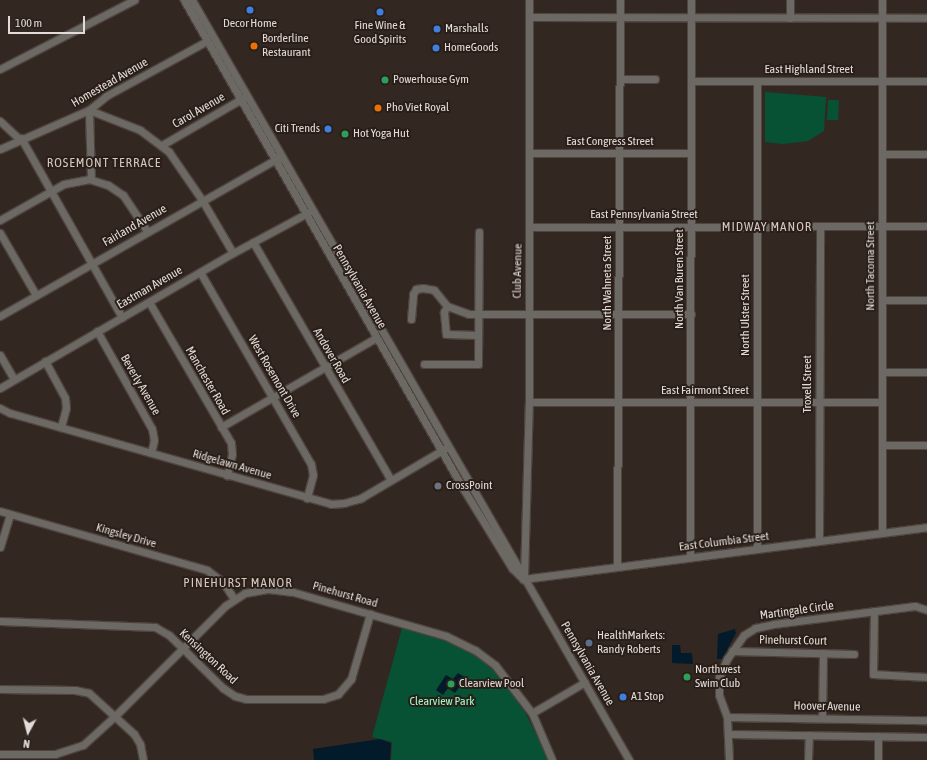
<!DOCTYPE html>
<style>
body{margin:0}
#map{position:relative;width:927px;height:760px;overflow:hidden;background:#332721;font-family:"Asap Condensed",sans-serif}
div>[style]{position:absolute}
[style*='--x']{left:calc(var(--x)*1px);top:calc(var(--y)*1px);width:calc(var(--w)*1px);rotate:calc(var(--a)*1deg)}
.green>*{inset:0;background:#075234}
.water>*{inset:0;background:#031a2a}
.roads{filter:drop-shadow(1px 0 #4f443e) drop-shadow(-1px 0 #4f443e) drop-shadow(0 1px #4f443e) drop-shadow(0 -1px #4f443e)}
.minor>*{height:7px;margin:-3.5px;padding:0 3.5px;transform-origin:3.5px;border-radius:3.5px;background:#6c6863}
.dots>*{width:11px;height:11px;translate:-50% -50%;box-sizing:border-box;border:2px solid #291e18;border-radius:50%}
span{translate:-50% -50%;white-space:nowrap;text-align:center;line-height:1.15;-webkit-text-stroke:4px #291e18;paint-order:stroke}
.poi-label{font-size:12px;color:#e2dbd7}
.left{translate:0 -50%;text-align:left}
.right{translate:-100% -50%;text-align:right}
.street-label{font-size:12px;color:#e2dbd7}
.park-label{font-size:12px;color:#9ffbca}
.neighbourhood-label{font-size:13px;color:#d5c6bf;letter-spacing:1px}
.north{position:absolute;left:8px;top:712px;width:40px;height:40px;-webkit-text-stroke:3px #291e18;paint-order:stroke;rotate:187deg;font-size:11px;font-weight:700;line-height:16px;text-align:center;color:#e2dbd7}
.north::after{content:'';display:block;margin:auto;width:14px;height:18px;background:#e2dbd7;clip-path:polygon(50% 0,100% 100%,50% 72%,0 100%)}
.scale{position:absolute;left:8px;top:16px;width:77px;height:18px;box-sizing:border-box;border:2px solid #e2dbd7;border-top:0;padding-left:5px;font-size:12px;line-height:14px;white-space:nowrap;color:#e2dbd7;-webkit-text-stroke:3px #291e18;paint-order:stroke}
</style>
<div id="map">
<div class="green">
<i style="clip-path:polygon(765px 92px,826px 97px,824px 131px,808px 141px,783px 144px,765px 142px)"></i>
<i style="clip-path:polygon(828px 100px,839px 100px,838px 120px,827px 120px)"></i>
<i style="clip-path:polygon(402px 628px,460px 645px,479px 657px,496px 673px,524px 710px,549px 760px,391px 760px,392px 742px,372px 737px)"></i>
</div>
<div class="water">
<i style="clip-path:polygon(735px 629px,736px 633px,722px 659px,717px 659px,718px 634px)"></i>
<i style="clip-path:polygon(672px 645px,680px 645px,681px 653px,692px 653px,693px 664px,672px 663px)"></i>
<i style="clip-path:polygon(458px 673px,466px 678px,455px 693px,448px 688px,443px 695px,436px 690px,446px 675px,453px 679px)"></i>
<i style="clip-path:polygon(380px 739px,391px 743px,390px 760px,314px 760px,313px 749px)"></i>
</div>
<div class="roads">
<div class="minor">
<i style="--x:184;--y:0;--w:564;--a:60.26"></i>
<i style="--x:464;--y:490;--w:92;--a:58.4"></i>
<i style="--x:512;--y:568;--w:16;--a:45"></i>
<i style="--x:192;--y:0;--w:877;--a:60.1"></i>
<i style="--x:790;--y:0;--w:18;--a:90"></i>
<i style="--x:529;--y:17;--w:398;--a:0.1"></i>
<i style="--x:0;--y:69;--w:151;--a:-27.2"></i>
<i style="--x:620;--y:79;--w:35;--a:0"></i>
<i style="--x:691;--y:81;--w:236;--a:0"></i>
<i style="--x:0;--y:121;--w:26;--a:43"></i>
<i style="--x:21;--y:138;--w:206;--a:60.6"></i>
<i style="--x:162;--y:145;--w:94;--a:-30.1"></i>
<i style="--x:0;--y:149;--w:97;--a:-23.7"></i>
<i style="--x:89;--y:110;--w:22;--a:-39"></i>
<i style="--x:106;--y:96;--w:115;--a:-28.6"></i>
<i style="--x:530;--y:153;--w:161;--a:0"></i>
<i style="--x:882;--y:154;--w:45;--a:0"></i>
<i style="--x:91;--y:179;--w:69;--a:-91.7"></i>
<i style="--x:89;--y:110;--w:55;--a:21.4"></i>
<i style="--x:140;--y:130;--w:36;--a:37"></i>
<i style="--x:169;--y:152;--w:58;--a:55.5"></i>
<i style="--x:202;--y:200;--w:61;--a:59.7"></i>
<i style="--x:0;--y:220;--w:73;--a:-29.4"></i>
<i style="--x:64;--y:184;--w:25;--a:-11"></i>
<i style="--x:89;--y:179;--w:20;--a:18"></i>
<i style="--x:108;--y:185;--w:18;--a:34"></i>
<i style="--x:123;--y:195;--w:43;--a:56.3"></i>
<i style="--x:530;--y:227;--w:397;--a:-0.1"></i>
<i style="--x:0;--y:233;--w:72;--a:59.9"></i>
<i style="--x:253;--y:242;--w:275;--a:59.9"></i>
<i style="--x:200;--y:272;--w:222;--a:60"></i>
<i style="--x:311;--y:464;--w:11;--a:80"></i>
<i style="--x:313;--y:475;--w:24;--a:105"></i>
<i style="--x:882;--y:300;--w:45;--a:0"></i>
<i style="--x:149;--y:302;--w:163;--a:59.8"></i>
<i style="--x:231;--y:443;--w:11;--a:85"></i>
<i style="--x:232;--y:454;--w:22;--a:103"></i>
<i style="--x:447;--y:306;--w:7;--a:117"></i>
<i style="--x:444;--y:312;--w:22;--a:85"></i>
<i style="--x:446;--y:334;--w:32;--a:2"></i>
<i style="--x:0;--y:316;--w:320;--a:-29.6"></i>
<i style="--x:411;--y:319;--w:25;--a:-85"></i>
<i style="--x:413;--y:294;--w:6;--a:-59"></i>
<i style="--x:416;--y:289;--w:7;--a:-8"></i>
<i style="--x:423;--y:288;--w:11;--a:10"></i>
<i style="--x:434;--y:290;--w:21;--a:51"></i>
<i style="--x:447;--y:306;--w:23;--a:20"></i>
<i style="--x:469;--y:314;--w:222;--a:0"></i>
<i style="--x:97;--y:331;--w:112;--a:60.7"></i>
<i style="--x:152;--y:429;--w:11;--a:80"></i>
<i style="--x:154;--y:440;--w:13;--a:103"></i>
<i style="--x:0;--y:355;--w:28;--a:60"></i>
<i style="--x:45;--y:361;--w:42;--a:61.6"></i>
<i style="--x:65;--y:398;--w:10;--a:84"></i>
<i style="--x:66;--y:408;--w:20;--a:105"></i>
<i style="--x:424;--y:364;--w:54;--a:0"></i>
<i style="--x:478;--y:364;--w:132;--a:-89.6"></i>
<i style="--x:882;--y:372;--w:45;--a:0"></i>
<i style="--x:0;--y:388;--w:269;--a:-30.1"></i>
<i style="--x:233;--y:253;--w:86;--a:-28.3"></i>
<i style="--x:529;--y:402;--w:352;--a:0"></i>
<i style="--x:0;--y:408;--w:11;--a:27"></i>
<i style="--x:10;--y:413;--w:334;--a:15.8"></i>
<i style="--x:331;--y:504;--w:13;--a:-4"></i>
<i style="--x:344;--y:503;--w:18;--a:-16"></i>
<i style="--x:361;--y:498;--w:99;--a:-30.5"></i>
<i style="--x:221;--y:427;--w:179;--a:-29.9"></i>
<i style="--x:882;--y:445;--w:45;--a:0"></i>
<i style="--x:0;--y:511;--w:215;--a:15.9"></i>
<i style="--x:207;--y:570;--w:20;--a:37"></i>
<i style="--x:223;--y:582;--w:20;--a:57"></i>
<i style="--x:882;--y:533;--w:533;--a:-90"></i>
<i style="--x:819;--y:541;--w:314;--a:-89.8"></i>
<i style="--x:0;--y:547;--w:34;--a:-73"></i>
<i style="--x:757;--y:549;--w:468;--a:-90"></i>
<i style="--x:690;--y:557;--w:557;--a:-89.9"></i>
<i style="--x:617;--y:566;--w:566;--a:-89.7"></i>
<i style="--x:524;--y:577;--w:175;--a:-88.4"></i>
<i style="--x:529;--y:402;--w:402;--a:-90"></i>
<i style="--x:523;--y:579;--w:407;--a:-7.3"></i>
<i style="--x:874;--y:611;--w:63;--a:90.9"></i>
<i style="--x:873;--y:674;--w:54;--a:3.2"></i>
<i style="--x:0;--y:621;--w:155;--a:2.2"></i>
<i style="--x:155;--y:627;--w:16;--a:30"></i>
<i style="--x:169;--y:635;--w:76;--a:44.5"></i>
<i style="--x:223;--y:688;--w:14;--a:34"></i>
<i style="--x:235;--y:696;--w:11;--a:15"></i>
<i style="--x:246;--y:699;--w:77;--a:0"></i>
<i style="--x:323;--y:699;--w:16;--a:-18"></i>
<i style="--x:338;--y:694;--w:20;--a:-49"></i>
<i style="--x:351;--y:679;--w:68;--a:-73.7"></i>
<i style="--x:732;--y:651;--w:122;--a:1.4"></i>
<i style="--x:0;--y:689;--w:75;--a:0.8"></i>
<i style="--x:75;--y:690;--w:14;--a:12"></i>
<i style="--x:89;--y:693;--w:61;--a:42.3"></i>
<i style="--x:134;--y:734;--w:12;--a:59"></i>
<i style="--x:140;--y:744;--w:16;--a:79"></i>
<i style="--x:532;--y:713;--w:61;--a:-30.3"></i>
<i style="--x:727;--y:717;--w:200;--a:0.9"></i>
<i style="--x:822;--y:717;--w:64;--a:-89.1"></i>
<i style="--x:729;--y:734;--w:198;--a:0.9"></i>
<i style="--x:0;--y:754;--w:55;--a:0"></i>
<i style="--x:55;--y:754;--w:29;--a:-18"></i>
<i style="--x:83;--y:745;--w:43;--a:-42.2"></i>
<i style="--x:115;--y:716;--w:156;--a:-45"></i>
<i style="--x:225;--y:606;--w:24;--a:-33"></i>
<i style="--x:245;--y:593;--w:23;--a:-10"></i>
<i style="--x:268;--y:589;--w:25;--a:7"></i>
<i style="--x:293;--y:592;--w:159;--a:16"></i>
<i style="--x:446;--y:636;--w:32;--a:26"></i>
<i style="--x:475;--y:650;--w:25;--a:37"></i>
<i style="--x:495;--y:665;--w:61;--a:52.4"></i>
<i style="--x:532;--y:713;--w:51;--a:66.9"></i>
<i style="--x:729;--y:760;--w:43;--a:-92.7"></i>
<i style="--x:727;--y:717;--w:23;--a:-110"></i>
<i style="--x:719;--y:695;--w:18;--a:-90"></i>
<i style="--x:719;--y:677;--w:20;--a:-66"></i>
<i style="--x:727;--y:659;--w:29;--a:-55"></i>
<i style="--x:744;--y:635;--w:13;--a:-32"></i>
<i style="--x:755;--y:628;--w:19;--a:-12"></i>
<i style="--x:774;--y:624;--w:142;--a:-7.3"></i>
<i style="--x:915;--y:606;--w:13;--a:18"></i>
<i style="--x:808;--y:760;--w:25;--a:-88"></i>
<i style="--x:878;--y:760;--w:24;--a:-90"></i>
</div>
</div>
<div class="dots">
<i style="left:250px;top:10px;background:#3f7fe0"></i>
<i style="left:380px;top:12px;background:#3f7fe0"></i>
<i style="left:437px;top:29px;background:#3f7fe0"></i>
<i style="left:254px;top:46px;background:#e8710a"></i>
<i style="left:436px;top:48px;background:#3f7fe0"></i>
<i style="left:385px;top:80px;background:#2e9e5b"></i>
<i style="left:378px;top:108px;background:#e8710a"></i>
<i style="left:328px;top:129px;background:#3f7fe0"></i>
<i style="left:345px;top:134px;background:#2e9e5b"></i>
<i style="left:438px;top:486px;background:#6b7280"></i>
<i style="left:589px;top:643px;background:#5c6f8a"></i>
<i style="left:687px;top:677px;background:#2e9e5b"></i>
<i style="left:451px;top:684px;background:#2e9e5b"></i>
<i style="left:623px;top:697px;background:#3f7fe0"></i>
</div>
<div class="poi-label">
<span style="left:250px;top:24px">Decor Home</span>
<span style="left:380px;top:33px">Fine Wine &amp;<br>Good Spirits</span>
<span class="left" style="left:445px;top:29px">Marshalls</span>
<span class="left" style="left:262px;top:46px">Borderline<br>Restaurant</span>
<span class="left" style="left:444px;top:48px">HomeGoods</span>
<span class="left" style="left:393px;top:80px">Powerhouse Gym</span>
<span class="left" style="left:386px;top:108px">Pho Viet Royal</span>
<span class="right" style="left:320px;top:129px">Citi Trends</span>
<span class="left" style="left:353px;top:134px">Hot Yoga Hut</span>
<span class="left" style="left:446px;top:486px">CrossPoint</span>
<span class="left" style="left:597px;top:643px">HealthMarkets:<br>Randy Roberts</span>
<span class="left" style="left:695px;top:677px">Northwest<br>Swim Club</span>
<span class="left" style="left:459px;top:684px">Clearview Pool</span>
<span class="left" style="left:631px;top:697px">A1 Stop</span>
</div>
<div class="street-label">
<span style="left:809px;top:70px">East Highland Street</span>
<span style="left:110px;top:83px;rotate:-30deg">Homestead Avenue</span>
<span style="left:199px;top:111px;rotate:-30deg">Carol Avenue</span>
<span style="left:610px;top:142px">East Congress Street</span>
<span style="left:644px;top:215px">East Pennsylvania Street</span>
<span style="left:135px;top:226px;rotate:-30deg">Fairland Avenue</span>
<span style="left:871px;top:266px;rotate:-90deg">North Tacoma Street</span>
<span style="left:518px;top:271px;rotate:-89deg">Club Avenue</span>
<span style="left:680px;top:279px;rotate:-90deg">North Van Buren Street</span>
<span style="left:608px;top:283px;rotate:-90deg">North Wahneta Street</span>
<span style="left:359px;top:287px;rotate:60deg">Pennsylvania Avenue</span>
<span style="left:150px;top:288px;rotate:-30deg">Eastman Avenue</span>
<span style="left:746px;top:315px;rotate:-90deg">North Ulster Street</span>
<span style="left:331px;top:356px;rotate:60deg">Andover Road</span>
<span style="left:274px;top:377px;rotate:60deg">West Rosemont Drive</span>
<span style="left:207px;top:381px;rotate:60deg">Manchester Road</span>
<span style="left:808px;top:384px;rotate:-90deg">Troxell Street</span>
<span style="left:140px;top:385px;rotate:60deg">Beverly Avenue</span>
<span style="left:705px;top:391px">East Fairmont Street</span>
<span style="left:232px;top:465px;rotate:16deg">Ridgelawn Avenue</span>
<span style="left:126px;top:536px;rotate:16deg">Kingsley Drive</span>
<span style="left:724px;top:542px;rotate:-7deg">East Columbia Street</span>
<span style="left:345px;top:595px;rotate:16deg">Pinehurst Road</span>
<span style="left:797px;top:611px;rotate:-8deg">Martingale Circle</span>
<span style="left:793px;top:641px;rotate:1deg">Pinehurst Court</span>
<span style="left:208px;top:657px;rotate:43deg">Kensington Road</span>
<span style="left:587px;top:664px;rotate:60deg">Pennsylvania Avenue</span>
<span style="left:827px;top:707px;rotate:1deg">Hoover Avenue</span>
</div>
<div class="park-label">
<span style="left:442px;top:702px">Clearview Park</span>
</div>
<div class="neighbourhood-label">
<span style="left:104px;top:163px">ROSEMONT TERRACE</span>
<span style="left:767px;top:227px">MIDWAY MANOR</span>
<span style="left:238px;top:583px">PINEHURST MANOR</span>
</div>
<div class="north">N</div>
<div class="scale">100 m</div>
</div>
